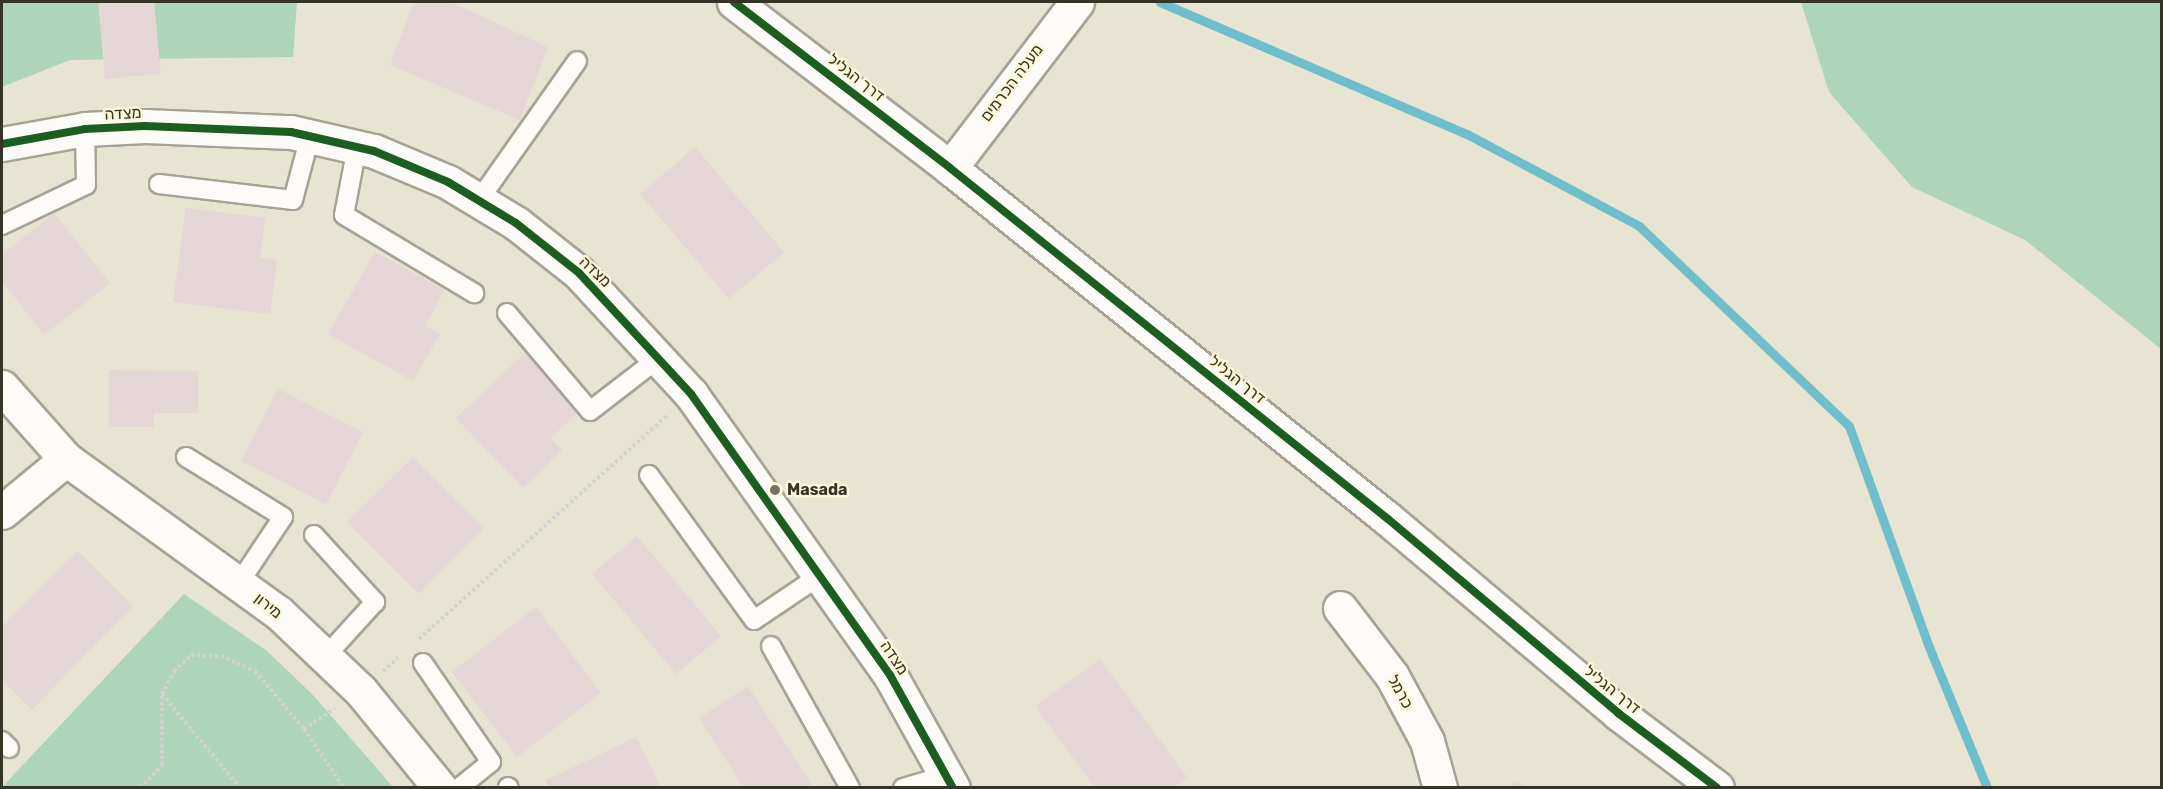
<!DOCTYPE html>
<meta charset="utf-8">
<style>
body{margin:0}
#map{position:relative;width:2163px;height:789px;overflow:hidden;background:#e8e4d2;font-family:Rubik,Heebo,sans-serif}
div>[style]{position:absolute}
[style*='--x']{left:calc(var(--x)*1px);top:calc(var(--y)*1px);width:calc(var(--w)*1px);rotate:calc(var(--a)*1deg)}
.green>*{inset:0;background:#aed5b8}
.stream>*{height:9px;margin:-4.5px;padding:0 4.5px;transform-origin:4.5px;border-radius:4.5px;background:#6ebecc}
.building>*{inset:0;background:#e5d6d8}
.path>*{height:4px;margin-top:-2px;transform-origin:0;background:repeating-linear-gradient(90deg,#d4d2cd 0 3px,transparent 0 6px)}
.roads{filter:drop-shadow(2px 0 #a6a396) drop-shadow(-2px 0 #a6a396) drop-shadow(0 2px #a6a396) drop-shadow(0 -2px #a6a396)}
.lane>*{height:18px;margin:-9px;padding:0 9px;transform-origin:9px;border-radius:9px;background:#fcfbf8}
.street>*{height:33px;margin:-16.5px;padding:0 16.5px;transform-origin:16.5px;border-radius:16.5px;background:#fcfbf8}
.secondary>*{height:33px;margin:-16.5px;padding:0 16.5px;transform-origin:16.5px;border-radius:16.5px;background:#fcfbf8}
.cycleway>*{height:8px;margin:-4px;padding:0 4px;transform-origin:4px;border-radius:4px;background:#1b5e20}
.dots>*{width:16px;height:16px;translate:-50% -50%;box-sizing:border-box;border:3px solid #fdf7d7;border-radius:50%}
span{translate:-50% -50%;white-space:nowrap;text-align:center;line-height:1.15;-webkit-text-stroke:5px #fdf7d7;paint-order:stroke}
.street-label{font-size:16px;color:#363427}
.poi-label{font-size:16px;color:#363427;font-weight:700}
.left{translate:0 -50%;text-align:left}
.frame{position:absolute;inset:0;border:3px solid #363427;pointer-events:none}
</style>
<div id="map">
<div class="green">
<i style="clip-path:polygon(2px 2px,297px 2px,293px 57px,70px 60px,2px 87px)"></i>
<i style="clip-path:polygon(1801px 2px,2161px 2px,2161px 349px,2025px 240px,1912px 187px,1829px 92px)"></i>
<i style="clip-path:polygon(184px 594px,267px 651px,313px 695px,393px 787px,2px 787px)"></i>
</div>
<div class="stream">
<i style="--x:1160;--y:2;--w:334;--a:23.3"></i>
<i style="--x:1467;--y:134;--w:195;--a:28.1"></i>
<i style="--x:1639;--y:226;--w:290;--a:43.6"></i>
<i style="--x:1849;--y:426;--w:235;--a:70.1"></i>
<i style="--x:1929;--y:647;--w:152;--a:67.6"></i>
</div>
<div class="building">
<i style="clip-path:polygon(98px 2px,154px 2px,161px 74px,105px 79px)"></i>
<i style="clip-path:polygon(414px 2px,451px 2px,548px 47px,520px 120px,390px 65px)"></i>
<i style="clip-path:polygon(695px 147px,784px 252px,729px 299px,640px 194px)"></i>
<i style="clip-path:polygon(186px 208px,265px 218px,260px 258px,277px 260px,270px 314px,173px 302px)"></i>
<i style="clip-path:polygon(54px 213px,110px 283px,44px 335px,2px 281px,2px 255px)"></i>
<i style="clip-path:polygon(375px 252px,445px 290px,425px 326px,440px 334px,413px 381px,328px 334px)"></i>
<i style="clip-path:polygon(525px 353px,580px 410px,551px 438px,562px 450px,523px 488px,456px 418px)"></i>
<i style="clip-path:polygon(109px 370px,198px 371px,198px 413px,154px 413px,154px 427px,109px 427px)"></i>
<i style="clip-path:polygon(278px 389px,363px 432px,326px 504px,241px 461px)"></i>
<i style="clip-path:polygon(413px 457px,484px 529px,419px 594px,347px 522px)"></i>
<i style="clip-path:polygon(637px 536px,721px 636px,676px 674px,592px 574px)"></i>
<i style="clip-path:polygon(78px 551px,133px 606px,32px 710px,2px 680px,2px 627px)"></i>
<i style="clip-path:polygon(536px 607px,601px 693px,517px 757px,452px 672px)"></i>
<i style="clip-path:polygon(1100px 659px,1187px 777px,1172px 788px,1095px 788px,1035px 706px)"></i>
<i style="clip-path:polygon(748px 686px,814px 788px,744px 788px,699px 718px)"></i>
<i style="clip-path:polygon(636px 737px,661px 788px,549px 788px,545px 781px)"></i>
<i style="clip-path:polygon(1513px 781px,1532px 787px,1532px 788px,1511px 788px)"></i>
</div>
<div class="path">
<i style="--x:419;--y:639;--w:335;--a:-42"></i>
<i style="--x:383;--y:671;--w:20;--a:-41"></i>
<i style="--x:162;--y:694;--w:122;--a:50.3"></i>
<i style="--x:304;--y:729;--w:71;--a:55.9"></i>
<i style="--x:140;--y:788;--w:32;--a:-46"></i>
<i style="--x:162;--y:765;--w:71;--a:-90"></i>
<i style="--x:162;--y:694;--w:26;--a:-62"></i>
<i style="--x:174;--y:671;--w:23;--a:-43"></i>
<i style="--x:191;--y:655;--w:30;--a:2"></i>
<i style="--x:221;--y:656;--w:37;--a:24"></i>
<i style="--x:255;--y:671;--w:76;--a:49.8"></i>
<i style="--x:304;--y:729;--w:37;--a:-34"></i>
</div>
<div class="roads">
<div class="lane">
<i style="--x:357;--y:147;--w:69;--a:100.8"></i>
<i style="--x:344;--y:215;--w:152;--a:31"></i>
<i style="--x:159;--y:184;--w:135;--a:6.8"></i>
<i style="--x:293;--y:200;--w:66;--a:-75.1"></i>
<i style="--x:479;--y:200;--w:170;--a:-54.8"></i>
<i style="--x:2;--y:225;--w:93;--a:-25.5"></i>
<i style="--x:86;--y:185;--w:56;--a:-91"></i>
<i style="--x:507;--y:313;--w:128;--a:49.7"></i>
<i style="--x:590;--y:411;--w:88;--a:-37.6"></i>
<i style="--x:186;--y:457;--w:114;--a:31.7"></i>
<i style="--x:283;--y:517;--w:79;--a:123.7"></i>
<i style="--x:649;--y:475;--w:179;--a:54.1"></i>
<i style="--x:754;--y:620;--w:81;--a:-33.9"></i>
<i style="--x:314;--y:535;--w:91;--a:47.7"></i>
<i style="--x:375;--y:602;--w:74;--a:132.3"></i>
<i style="--x:771;--y:646;--w:162;--a:60.9"></i>
<i style="--x:423;--y:663;--w:120;--a:55.5"></i>
<i style="--x:491;--y:762;--w:41;--a:140.9"></i>
<i style="--x:2;--y:741;--w:10;--a:45"></i>
<i style="--x:508;--y:787;--w:1;--a:45"></i>
<i style="--x:903;--y:788;--w:46;--a:-16.5"></i>
</div>
<div class="street">
<i style="--x:2;--y:144;--w:84;--a:-10.2"></i>
<i style="--x:85;--y:129;--w:60;--a:-2.9"></i>
<i style="--x:145;--y:126;--w:146;--a:2.4"></i>
<i style="--x:291;--y:132;--w:85;--a:12.9"></i>
<i style="--x:374;--y:151;--w:80;--a:22.7"></i>
<i style="--x:448;--y:182;--w:79;--a:31.1"></i>
<i style="--x:516;--y:223;--w:80;--a:38.4"></i>
<i style="--x:579;--y:273;--w:165;--a:47.2"></i>
<i style="--x:691;--y:394;--w:344;--a:54.7"></i>
<i style="--x:890;--y:675;--w:129;--a:60.9"></i>
<i style="--x:2;--y:387;--w:96;--a:48.4"></i>
<i style="--x:66;--y:459;--w:263;--a:35.9"></i>
<i style="--x:279;--y:613;--w:113;--a:43.6"></i>
<i style="--x:361;--y:691;--w:125;--a:50.8"></i>
<i style="--x:2;--y:512;--w:83;--a:-39.6"></i>
<i style="--x:1340;--y:608;--w:86;--a:52.6"></i>
<i style="--x:1392;--y:676;--w:74;--a:61.7"></i>
<i style="--x:1427;--y:741;--w:49;--a:74.5"></i>
</div>
<div class="secondary">
<i style="--x:734;--y:2;--w:272;--a:37.5"></i>
<i style="--x:950;--y:168;--w:561;--a:38.71"></i>
<i style="--x:1388;--y:519;--w:301;--a:40.1"></i>
<i style="--x:1618;--y:713;--w:124;--a:37.1"></i>
<i style="--x:950;--y:168;--w:209;--a:-52.6"></i>
</div>
</div>
<div class="cycleway">
<i style="--x:734;--y:2;--w:272;--a:37.5"></i>
<i style="--x:950;--y:168;--w:561;--a:38.71"></i>
<i style="--x:1388;--y:519;--w:301;--a:40.1"></i>
<i style="--x:1618;--y:713;--w:124;--a:37.1"></i>
<i style="--x:2;--y:144;--w:84;--a:-10.2"></i>
<i style="--x:85;--y:129;--w:60;--a:-2.9"></i>
<i style="--x:145;--y:126;--w:146;--a:2.4"></i>
<i style="--x:291;--y:132;--w:85;--a:12.9"></i>
<i style="--x:374;--y:151;--w:80;--a:22.7"></i>
<i style="--x:448;--y:182;--w:79;--a:31.1"></i>
<i style="--x:516;--y:223;--w:80;--a:38.4"></i>
<i style="--x:579;--y:273;--w:165;--a:47.2"></i>
<i style="--x:691;--y:394;--w:344;--a:54.7"></i>
<i style="--x:890;--y:675;--w:129;--a:60.9"></i>
</div>
<div class="dots">
<i style="left:775px;top:490px;background:#747263"></i>
</div>
<div class="street-label">
<span style="left:856px;top:78px;rotate:38deg">דרך הגליל</span>
<span style="left:1012px;top:83px;rotate:-53deg">מעלה הכרמים</span>
<span style="left:123px;top:114px;rotate:-3deg">מצדה</span>
<span style="left:595px;top:272px;rotate:43deg">מצדה</span>
<span style="left:1237px;top:380px;rotate:39deg">דרך הגליל</span>
<span style="left:268px;top:606px;rotate:38deg">מירון</span>
<span style="left:894px;top:658px;rotate:56deg">מצדה</span>
<span style="left:1612px;top:690px;rotate:39deg">דרך הגליל</span>
<span style="left:1400px;top:692px;rotate:61deg">כרמל</span>
</div>
<div class="poi-label">
<span class="left" style="left:787px;top:490px">Masada</span>
</div>
<div class="frame"></div>
</div>
